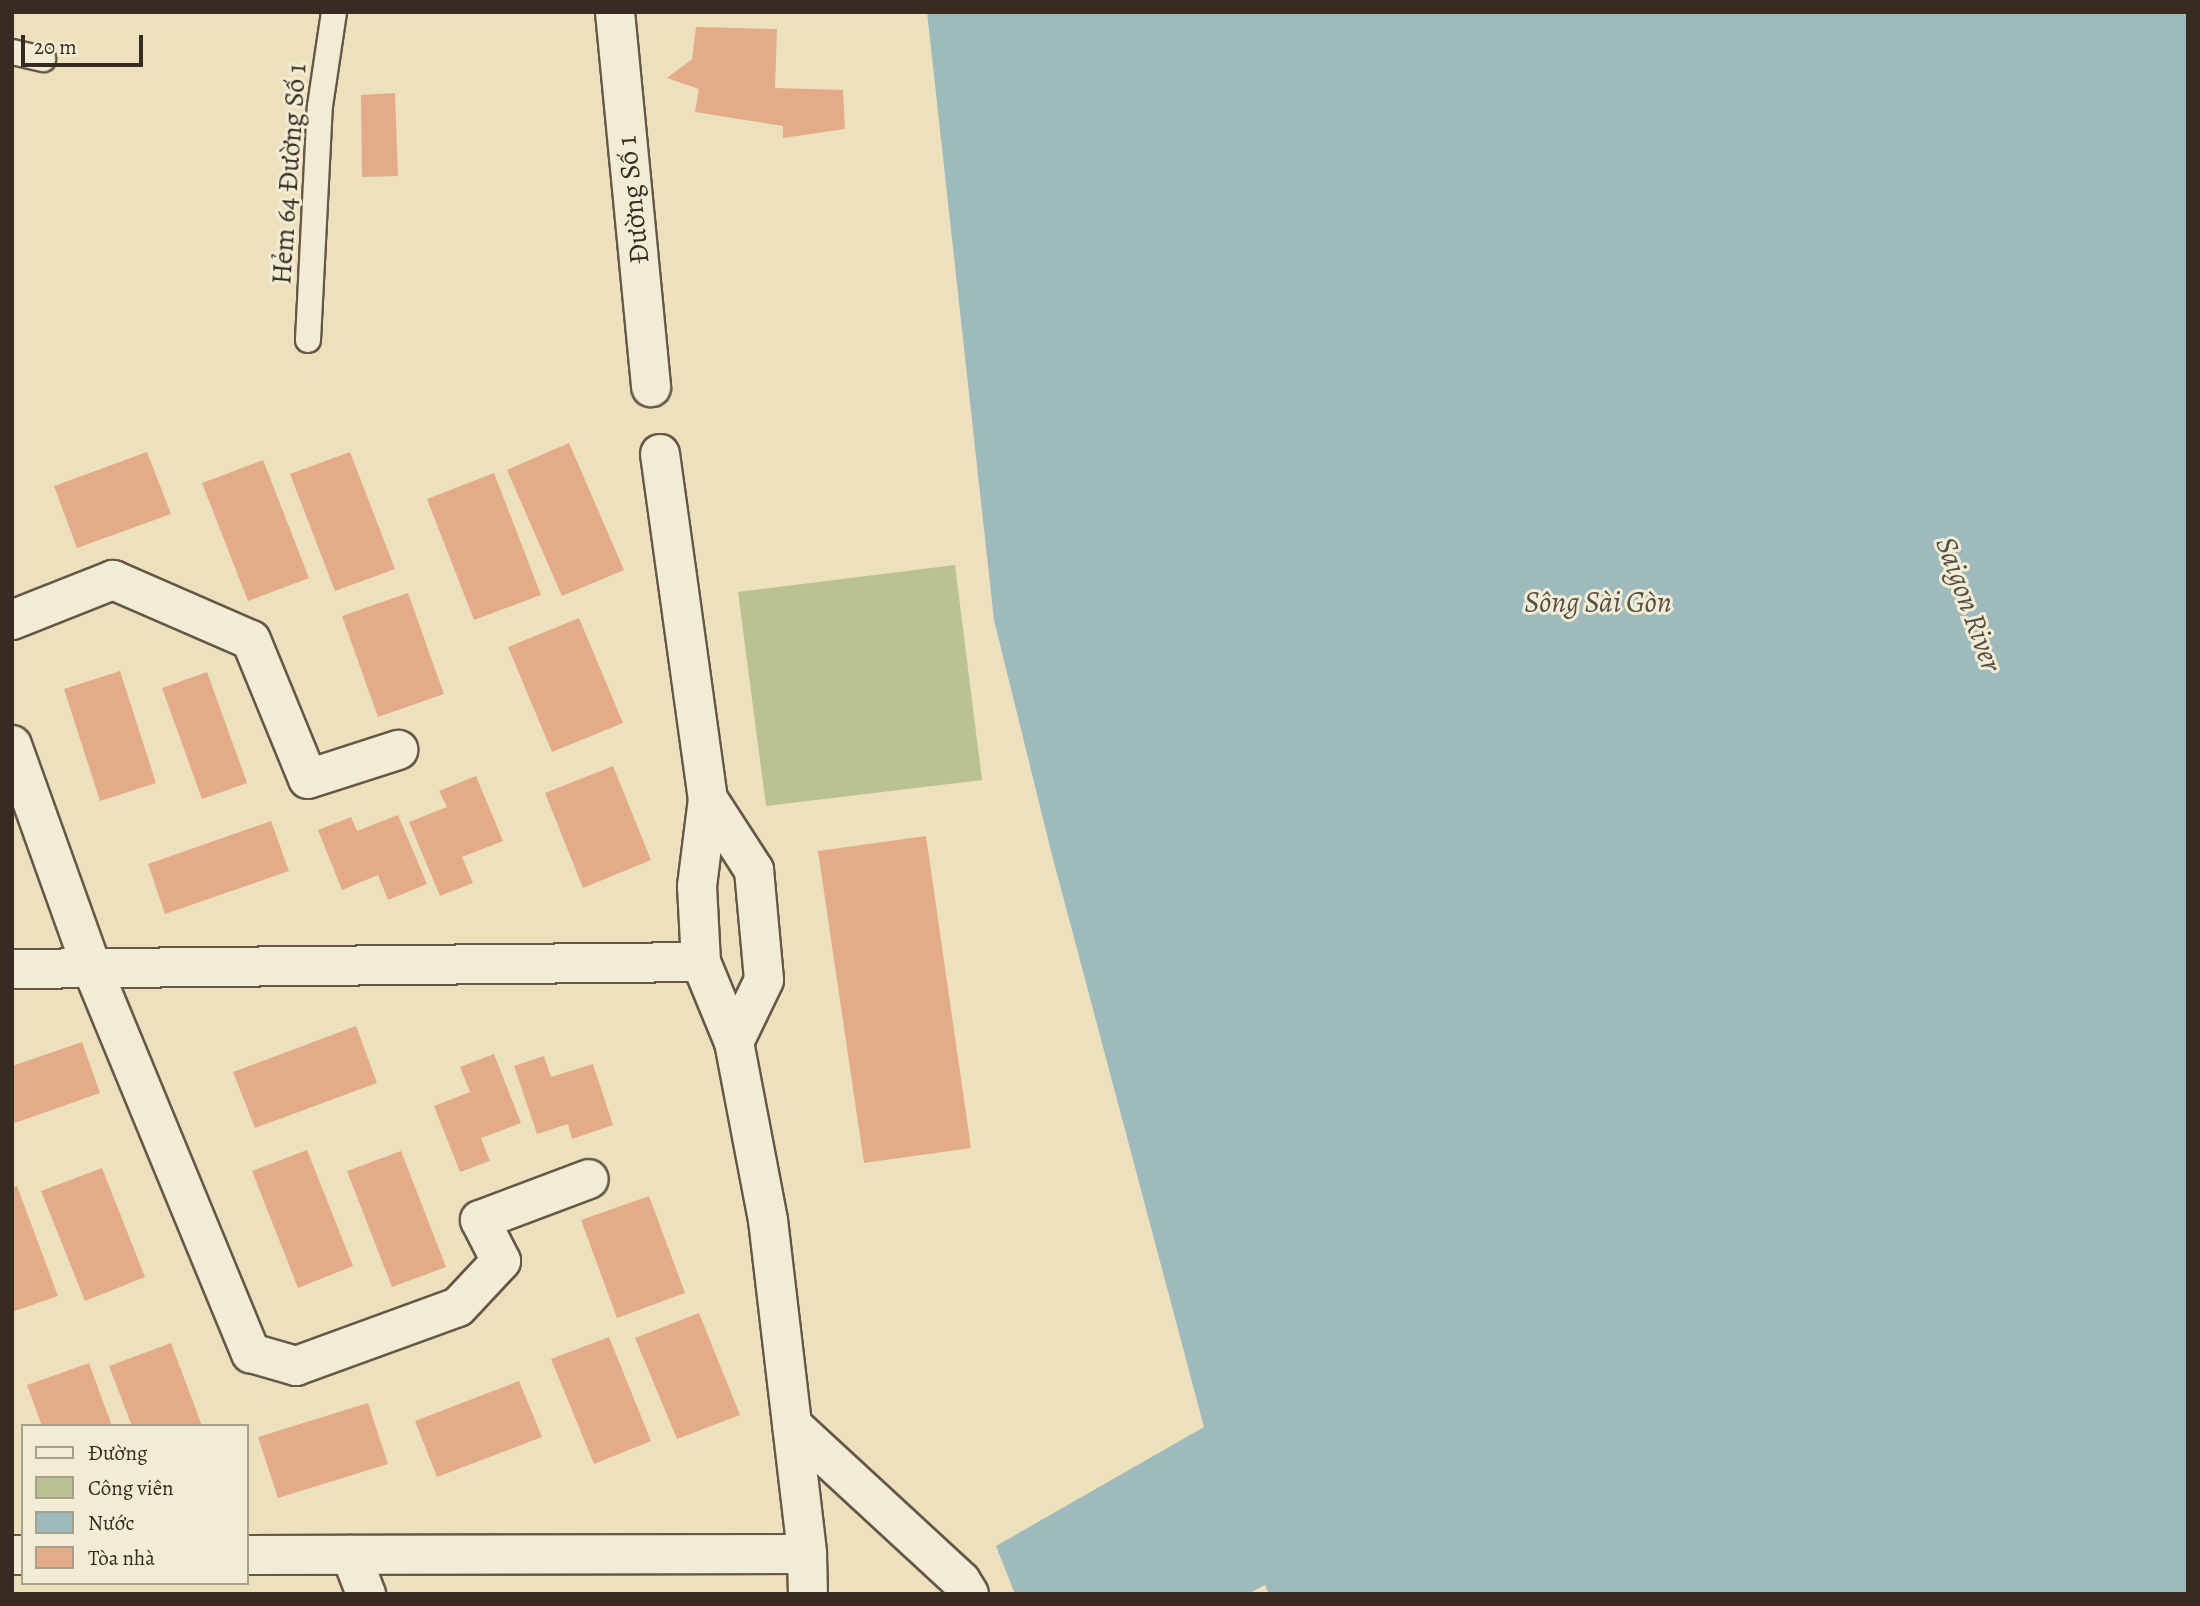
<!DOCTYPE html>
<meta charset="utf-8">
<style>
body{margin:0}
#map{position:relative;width:2200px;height:1606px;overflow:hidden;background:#ede1bd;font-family:Alegreya,serif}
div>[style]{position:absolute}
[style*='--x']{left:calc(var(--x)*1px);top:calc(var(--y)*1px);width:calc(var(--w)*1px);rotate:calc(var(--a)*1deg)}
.green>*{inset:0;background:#b9c290}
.water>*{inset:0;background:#9fbabc}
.building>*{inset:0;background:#e4ab89}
.roads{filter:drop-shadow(2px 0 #655849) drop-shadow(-2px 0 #655849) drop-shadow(0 2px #655849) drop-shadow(0 -2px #655849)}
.lane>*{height:24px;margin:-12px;padding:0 12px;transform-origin:12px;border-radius:12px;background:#f3ecd4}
.street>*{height:38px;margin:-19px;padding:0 19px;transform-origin:19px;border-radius:19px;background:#f3ecd4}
span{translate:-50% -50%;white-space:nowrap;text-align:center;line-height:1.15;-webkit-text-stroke:6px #f3ecd4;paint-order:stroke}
.street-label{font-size:28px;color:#382b22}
.water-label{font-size:30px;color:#524f48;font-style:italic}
.frame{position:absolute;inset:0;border:14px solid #382b22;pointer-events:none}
.legend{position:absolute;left:21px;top:1424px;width:228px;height:161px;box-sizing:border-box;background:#f3ecd4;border:2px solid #a89f8d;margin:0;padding:9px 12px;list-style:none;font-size:21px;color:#382b22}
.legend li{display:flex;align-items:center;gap:14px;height:35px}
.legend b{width:35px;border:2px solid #a89f8d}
.scale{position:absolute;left:21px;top:35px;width:122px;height:32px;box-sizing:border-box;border:4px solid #382b22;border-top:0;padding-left:9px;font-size:21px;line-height:24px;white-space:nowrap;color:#382b22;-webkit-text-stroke:5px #f3ecd4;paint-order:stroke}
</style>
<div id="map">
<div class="green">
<i style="clip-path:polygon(955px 565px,982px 780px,766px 806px,738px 592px)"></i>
</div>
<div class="water">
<i style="clip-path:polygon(927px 12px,2188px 12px,2188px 1594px,1269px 1594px,1265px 1585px,1248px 1594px,1015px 1594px,996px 1546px,1204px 1427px,1052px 855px,994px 620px)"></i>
</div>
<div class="building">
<i style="clip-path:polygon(696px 27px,777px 29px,775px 88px,843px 90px,845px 129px,783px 138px,783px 126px,695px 112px,699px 89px,667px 78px,692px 59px)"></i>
<i style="clip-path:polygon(395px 93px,398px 176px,362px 177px,361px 95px)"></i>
<i style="clip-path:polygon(569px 443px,624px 570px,562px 596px,507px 470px)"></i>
<i style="clip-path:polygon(147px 452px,171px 514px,77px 548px,54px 486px)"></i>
<i style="clip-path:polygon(350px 452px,395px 569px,335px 591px,290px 474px)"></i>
<i style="clip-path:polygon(263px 460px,309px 578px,248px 601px,202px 483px)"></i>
<i style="clip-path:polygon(494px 473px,541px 595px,474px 620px,427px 499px)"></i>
<i style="clip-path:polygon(408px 593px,444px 694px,378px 717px,342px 616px)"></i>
<i style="clip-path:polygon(579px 618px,623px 723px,552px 752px,508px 647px)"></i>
<i style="clip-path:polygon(120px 671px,156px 783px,100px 801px,64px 689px)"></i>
<i style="clip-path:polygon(207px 672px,247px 783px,202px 799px,162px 688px)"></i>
<i style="clip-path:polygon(613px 766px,651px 860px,583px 888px,545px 793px)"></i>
<i style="clip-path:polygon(476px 776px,503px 841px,462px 857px,473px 883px,440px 896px,409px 822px,447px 807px,439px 791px)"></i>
<i style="clip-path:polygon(398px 815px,427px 884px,388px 900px,378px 875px,342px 890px,318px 830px,351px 817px,357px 831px)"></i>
<i style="clip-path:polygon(271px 821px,289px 871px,165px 914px,148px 864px)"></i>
<i style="clip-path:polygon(926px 836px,971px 1148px,864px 1163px,818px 851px)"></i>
<i style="clip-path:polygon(356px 1026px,377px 1083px,255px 1128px,233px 1072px)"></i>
<i style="clip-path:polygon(82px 1042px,100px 1093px,12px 1124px,12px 1066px)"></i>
<i style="clip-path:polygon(494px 1054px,521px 1123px,481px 1138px,490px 1161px,460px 1172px,434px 1106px,470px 1092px,460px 1067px)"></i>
<i style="clip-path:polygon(544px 1056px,551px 1077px,593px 1064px,613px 1125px,572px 1139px,568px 1124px,537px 1134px,514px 1066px)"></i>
<i style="clip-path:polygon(307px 1150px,353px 1266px,298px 1288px,252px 1171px)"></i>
<i style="clip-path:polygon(401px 1151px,446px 1267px,392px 1287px,347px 1171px)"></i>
<i style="clip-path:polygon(102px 1168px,145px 1277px,85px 1301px,41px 1191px)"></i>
<i style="clip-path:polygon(17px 1186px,58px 1296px,12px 1312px,12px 1188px)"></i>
<i style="clip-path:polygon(649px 1196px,685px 1293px,617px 1318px,581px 1220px)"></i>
<i style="clip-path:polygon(699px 1313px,740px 1415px,677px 1439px,635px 1338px)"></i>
<i style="clip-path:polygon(609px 1337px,651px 1441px,594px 1464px,551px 1359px)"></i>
<i style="clip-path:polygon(171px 1343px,202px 1426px,132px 1426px,109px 1366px)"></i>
<i style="clip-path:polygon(89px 1363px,112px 1426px,42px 1426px,27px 1385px)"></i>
<i style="clip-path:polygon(519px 1381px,542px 1437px,437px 1477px,415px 1421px)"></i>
<i style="clip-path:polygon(368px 1403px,388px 1464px,278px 1498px,258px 1437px)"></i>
</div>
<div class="roads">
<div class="lane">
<i style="--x:12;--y:52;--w:32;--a:13"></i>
<i style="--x:308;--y:340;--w:234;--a:-87.1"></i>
<i style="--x:320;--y:106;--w:95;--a:-81.5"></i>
</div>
<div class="street">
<i style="--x:615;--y:12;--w:377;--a:84.5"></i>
<i style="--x:660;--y:454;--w:348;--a:82.1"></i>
<i style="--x:708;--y:799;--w:88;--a:97.2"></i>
<i style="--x:697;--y:886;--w:76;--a:87"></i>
<i style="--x:701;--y:962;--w:87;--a:67.6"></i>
<i style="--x:734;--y:1042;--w:181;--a:79.2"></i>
<i style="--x:768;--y:1220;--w:336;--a:83.3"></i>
<i style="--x:807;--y:1554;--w:40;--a:88.6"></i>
<i style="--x:12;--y:620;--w:109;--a:-21.6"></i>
<i style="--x:113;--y:580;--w:150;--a:23.5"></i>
<i style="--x:251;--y:640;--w:150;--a:67.7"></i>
<i style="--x:308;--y:779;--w:95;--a:-17.9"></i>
<i style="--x:12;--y:745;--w:237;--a:70.3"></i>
<i style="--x:92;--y:968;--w:417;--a:67.6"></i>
<i style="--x:251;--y:1353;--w:47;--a:16.1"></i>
<i style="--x:296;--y:1366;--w:172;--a:-20"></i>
<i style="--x:458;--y:1307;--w:63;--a:-46.9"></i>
<i style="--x:501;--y:1261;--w:46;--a:-117.1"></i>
<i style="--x:480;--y:1220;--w:116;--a:-20.6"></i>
<i style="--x:708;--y:799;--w:85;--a:57.1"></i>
<i style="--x:754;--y:870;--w:110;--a:84.8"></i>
<i style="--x:764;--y:980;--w:69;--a:115.8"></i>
<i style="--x:12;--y:969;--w:689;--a:-0.58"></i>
<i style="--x:792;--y:1425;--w:230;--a:42.7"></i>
<i style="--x:961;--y:1581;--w:15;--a:58"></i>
<i style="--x:12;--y:1555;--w:11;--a:0"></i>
<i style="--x:247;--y:1555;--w:560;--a:-0.1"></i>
<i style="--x:351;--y:1555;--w:42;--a:69"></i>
</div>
</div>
<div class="street-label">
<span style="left:289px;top:174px;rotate:-86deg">Hẻm 64 Đường Số 1</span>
<span style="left:633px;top:200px;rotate:-96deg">Đường Số 1</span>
</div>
<div class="water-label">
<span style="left:1598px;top:602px">Sông Sài Gòn</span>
<span style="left:1969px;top:604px;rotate:70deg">Saigon River</span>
</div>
<div class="frame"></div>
<ul class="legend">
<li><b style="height:9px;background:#f3ecd4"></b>Đường</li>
<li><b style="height:19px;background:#b9c290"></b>Công viên</li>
<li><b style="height:19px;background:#9fbabc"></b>Nước</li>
<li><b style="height:19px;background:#e4ab89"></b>Tòa nhà</li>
</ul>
<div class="scale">20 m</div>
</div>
